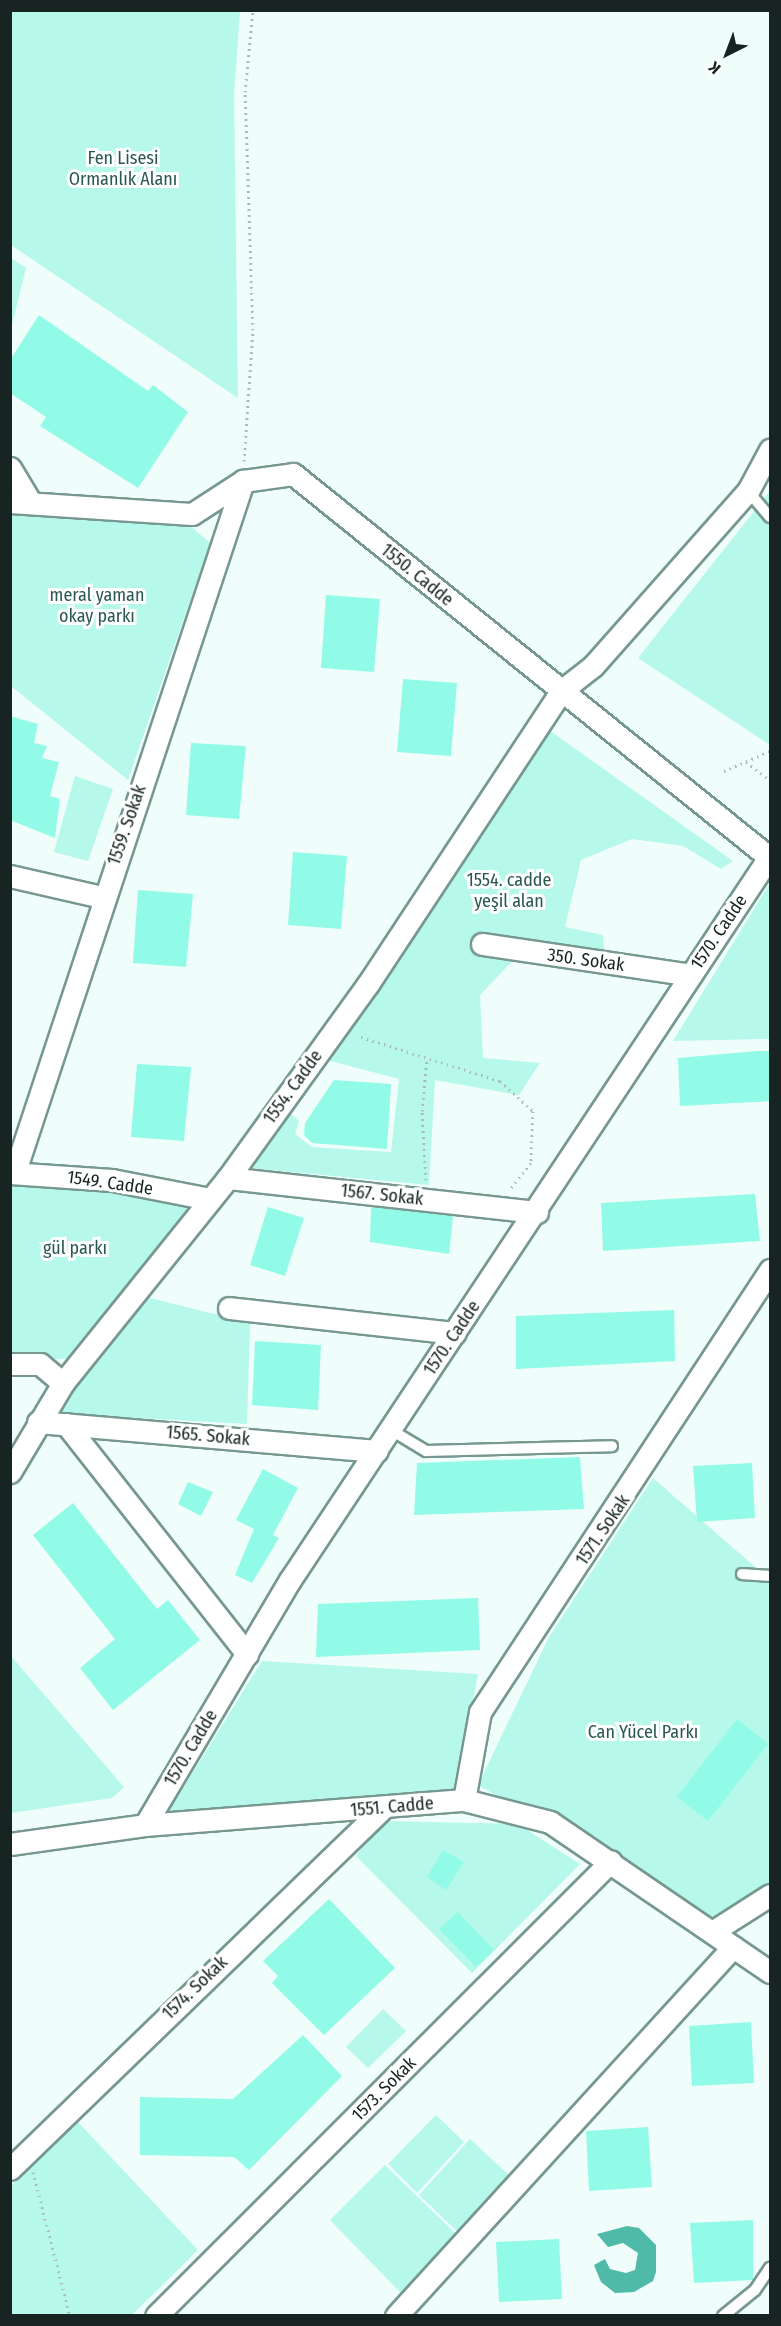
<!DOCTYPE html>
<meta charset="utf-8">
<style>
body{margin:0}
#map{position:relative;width:781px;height:2326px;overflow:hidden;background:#f0fefb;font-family:"Fira Sans Condensed",sans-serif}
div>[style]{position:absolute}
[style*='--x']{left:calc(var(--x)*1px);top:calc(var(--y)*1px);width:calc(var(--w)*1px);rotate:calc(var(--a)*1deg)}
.green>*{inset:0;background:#b6f8ea}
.water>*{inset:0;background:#4fbaa8}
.building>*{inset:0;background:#91fbe7}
.path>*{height:3px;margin-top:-1.5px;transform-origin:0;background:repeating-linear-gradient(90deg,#adbbb8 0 1.5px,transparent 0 6px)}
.roads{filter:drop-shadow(2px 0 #779891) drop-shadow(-2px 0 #779891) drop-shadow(0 2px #779891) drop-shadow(0 -2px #779891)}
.lane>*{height:10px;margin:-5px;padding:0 5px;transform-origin:5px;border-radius:5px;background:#fff}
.street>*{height:21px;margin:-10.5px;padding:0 10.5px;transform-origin:10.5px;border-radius:10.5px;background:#fff}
span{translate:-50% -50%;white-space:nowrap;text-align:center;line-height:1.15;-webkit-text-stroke:6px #fff;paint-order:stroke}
.park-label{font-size:18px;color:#2a5850}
.street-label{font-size:18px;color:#172421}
.frame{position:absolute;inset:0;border:12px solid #172421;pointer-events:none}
.north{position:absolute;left:697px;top:24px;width:60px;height:60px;-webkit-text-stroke:4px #fff;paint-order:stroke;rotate:222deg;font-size:16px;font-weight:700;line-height:24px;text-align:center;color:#172421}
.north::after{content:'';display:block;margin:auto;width:21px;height:27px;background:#172421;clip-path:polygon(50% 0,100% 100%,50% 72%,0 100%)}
</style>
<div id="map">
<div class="green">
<i style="clip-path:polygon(10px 11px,240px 11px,234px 94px,238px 398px,11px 245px)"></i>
<i style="clip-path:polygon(11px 258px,26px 268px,11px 329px)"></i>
<i style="clip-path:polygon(770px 491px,770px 745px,638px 658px)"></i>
<i style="clip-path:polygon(10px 514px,187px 523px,210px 543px,128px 780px,11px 686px)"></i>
<i style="clip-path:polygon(546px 728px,733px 861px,721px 869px,683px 846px,632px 839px,581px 860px,565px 927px,603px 935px,605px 963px,523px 950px,480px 995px,483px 1058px,540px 1063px,519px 1095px,435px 1080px,429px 1185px,248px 1168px,290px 1113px,299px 1121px,295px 1134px,312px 1147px,391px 1152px,399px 1079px,327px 1060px)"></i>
<i style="clip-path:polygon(75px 776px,113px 789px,88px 861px,54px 852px)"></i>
<i style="clip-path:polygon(770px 883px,770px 1039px,673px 1041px)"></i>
<i style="clip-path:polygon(33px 1173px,193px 1207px,67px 1359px,11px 1359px,10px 1182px)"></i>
<i style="clip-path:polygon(146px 1297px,250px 1323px,247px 1424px,51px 1413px)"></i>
<i style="clip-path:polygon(653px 1478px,770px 1580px,770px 1883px,718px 1921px,478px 1785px,549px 1637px)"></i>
<i style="clip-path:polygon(10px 1655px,124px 1787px,112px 1798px,11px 1813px)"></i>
<i style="clip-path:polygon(262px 1661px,478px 1674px,455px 1792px,165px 1817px)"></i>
<i style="clip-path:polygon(382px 1821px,518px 1824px,580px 1864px,472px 1973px,356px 1856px)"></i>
<i style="clip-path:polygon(383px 2009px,406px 2031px,368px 2068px,346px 2047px)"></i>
<i style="clip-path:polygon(436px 2115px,464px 2142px,417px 2193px,388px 2164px)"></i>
<i style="clip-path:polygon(77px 2121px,198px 2250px,132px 2315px,11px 2315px,11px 2186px)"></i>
<i style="clip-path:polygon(470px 2139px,512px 2178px,460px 2234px,419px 2195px)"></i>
<i style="clip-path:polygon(385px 2165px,458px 2236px,401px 2293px,330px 2220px)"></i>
</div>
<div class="water">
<i style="clip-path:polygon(627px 2226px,639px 2228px,656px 2245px,656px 2272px,653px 2281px,634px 2292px,615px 2293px,601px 2282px,594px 2265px,605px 2259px,610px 2269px,626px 2273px,635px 2270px,638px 2253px,623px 2243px,608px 2247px,597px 2234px)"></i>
</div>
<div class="building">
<i style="clip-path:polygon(39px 315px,148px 391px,153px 385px,188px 412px,138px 488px,40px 426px,46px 417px,10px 393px,10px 360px)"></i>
<i style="clip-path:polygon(326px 595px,380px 599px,374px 672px,321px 668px)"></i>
<i style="clip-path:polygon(403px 679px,457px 683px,451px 756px,397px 752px)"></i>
<i style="clip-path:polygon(10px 716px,38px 724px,34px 743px,47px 746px,42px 758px,59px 762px,50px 796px,60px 799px,55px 838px,10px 820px)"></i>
<i style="clip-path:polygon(191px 743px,246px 746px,239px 819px,186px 815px)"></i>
<i style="clip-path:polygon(293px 852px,347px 856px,341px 929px,288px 925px)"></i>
<i style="clip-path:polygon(138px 890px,193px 894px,186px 967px,133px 963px)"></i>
<i style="clip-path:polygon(757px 1051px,771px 1051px,771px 1101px,680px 1106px,678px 1058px)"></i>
<i style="clip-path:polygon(137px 1064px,191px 1067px,184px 1141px,131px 1137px)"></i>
<i style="clip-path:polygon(334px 1080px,391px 1084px,387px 1149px,312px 1143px,304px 1135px,305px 1123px)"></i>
<i style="clip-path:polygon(755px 1194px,760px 1241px,603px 1251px,601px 1203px)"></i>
<i style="clip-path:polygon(268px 1207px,304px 1218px,285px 1276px,250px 1265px)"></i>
<i style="clip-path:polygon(371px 1207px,453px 1216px,449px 1254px,370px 1242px)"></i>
<i style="clip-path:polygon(674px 1310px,675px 1361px,516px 1369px,516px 1316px)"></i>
<i style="clip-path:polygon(255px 1341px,321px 1345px,318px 1410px,252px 1405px)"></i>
<i style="clip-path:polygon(580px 1457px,584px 1509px,414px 1515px,417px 1463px)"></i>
<i style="clip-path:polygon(752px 1463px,755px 1518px,697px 1522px,693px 1466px)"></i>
<i style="clip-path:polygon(263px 1469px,298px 1488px,273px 1535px,279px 1538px,252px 1583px,235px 1575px,254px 1529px,236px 1520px)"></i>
<i style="clip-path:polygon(188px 1482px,213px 1492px,201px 1516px,178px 1504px)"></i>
<i style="clip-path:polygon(73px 1503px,157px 1609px,168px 1600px,200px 1640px,113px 1710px,80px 1668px,115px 1639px,33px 1535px)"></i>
<i style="clip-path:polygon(478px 1598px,480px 1650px,316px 1657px,318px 1604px)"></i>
<i style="clip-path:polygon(737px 1719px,768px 1744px,708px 1821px,677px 1797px)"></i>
<i style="clip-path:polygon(443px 1850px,464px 1862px,446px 1890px,427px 1877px)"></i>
<i style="clip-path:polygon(329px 1899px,395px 1968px,324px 2035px,272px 1983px,278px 1976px,263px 1961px)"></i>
<i style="clip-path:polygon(458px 1912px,494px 1950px,476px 1967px,439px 1929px)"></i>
<i style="clip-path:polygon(751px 2022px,754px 2083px,692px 2086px,689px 2026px)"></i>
<i style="clip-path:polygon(303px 2035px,342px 2076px,249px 2170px,234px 2157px,140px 2155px,140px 2097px,233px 2099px)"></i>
<i style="clip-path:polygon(648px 2127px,652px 2187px,589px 2191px,586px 2131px)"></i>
<i style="clip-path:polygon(753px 2220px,753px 2280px,694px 2283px,690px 2223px)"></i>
<i style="clip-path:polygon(559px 2239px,562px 2299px,499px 2302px,496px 2242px)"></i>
</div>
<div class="path">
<i style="--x:244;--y:461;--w:131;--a:-86.1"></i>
<i style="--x:253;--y:330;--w:238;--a:-91.9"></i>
<i style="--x:245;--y:92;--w:82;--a:-84.4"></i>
<i style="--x:746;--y:762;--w:30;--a:37"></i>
<i style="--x:724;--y:771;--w:50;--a:-23.5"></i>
<i style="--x:361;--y:1037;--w:146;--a:17.6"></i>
<i style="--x:500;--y:1081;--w:45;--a:42.3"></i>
<i style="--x:533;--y:1111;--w:52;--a:92.2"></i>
<i style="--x:531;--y:1163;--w:33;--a:129"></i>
<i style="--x:426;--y:1180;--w:69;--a:-93.3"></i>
<i style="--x:422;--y:1111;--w:53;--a:-84.6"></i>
<i style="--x:33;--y:2172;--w:149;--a:75.6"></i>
</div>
<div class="roads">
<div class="lane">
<i style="--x:748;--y:491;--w:34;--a:50"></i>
<i style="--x:391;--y:1430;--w:41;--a:31"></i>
<i style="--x:426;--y:1451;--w:186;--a:-1.5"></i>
<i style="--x:742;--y:1574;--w:28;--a:4"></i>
<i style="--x:723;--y:2316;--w:41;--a:-39.1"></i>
<i style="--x:755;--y:2290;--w:27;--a:-56"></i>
</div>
<div class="street">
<i style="--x:10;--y:468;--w:41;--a:59"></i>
<i style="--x:10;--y:502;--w:182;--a:3.8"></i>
<i style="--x:192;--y:514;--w:61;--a:-32.9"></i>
<i style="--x:243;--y:481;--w:50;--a:-8"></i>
<i style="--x:293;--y:474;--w:612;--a:38.84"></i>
<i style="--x:10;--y:876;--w:94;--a:12.9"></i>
<i style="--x:482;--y:944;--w:211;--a:8.4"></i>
<i style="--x:15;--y:1171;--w:727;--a:-71.71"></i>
<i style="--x:10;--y:1173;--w:102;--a:3.9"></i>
<i style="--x:112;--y:1180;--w:100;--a:11"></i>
<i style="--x:228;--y:1178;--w:311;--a:6.3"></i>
<i style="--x:229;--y:1308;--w:227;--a:6.3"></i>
<i style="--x:10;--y:1364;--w:30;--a:0"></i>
<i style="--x:40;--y:1364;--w:30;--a:40"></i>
<i style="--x:38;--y:1422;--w:340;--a:4.9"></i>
<i style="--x:66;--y:1424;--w:293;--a:51.8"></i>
<i style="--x:10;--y:1472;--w:104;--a:-59.2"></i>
<i style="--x:63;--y:1383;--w:263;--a:-51.2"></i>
<i style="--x:228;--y:1178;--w:239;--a:-54.2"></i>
<i style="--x:368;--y:984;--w:351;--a:-56.6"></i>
<i style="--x:561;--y:691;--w:41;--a:-38"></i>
<i style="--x:593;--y:666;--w:234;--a:-48.5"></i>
<i style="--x:748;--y:491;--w:47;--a:-61.8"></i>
<i style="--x:464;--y:1800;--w:89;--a:-79.7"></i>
<i style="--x:480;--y:1712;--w:529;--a:-56.73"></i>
<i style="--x:145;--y:1825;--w:285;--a:-59.4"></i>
<i style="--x:290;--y:1580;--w:867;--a:-56.47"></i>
<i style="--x:10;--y:1844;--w:136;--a:-8"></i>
<i style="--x:145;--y:1825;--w:320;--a:-4.5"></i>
<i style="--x:464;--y:1800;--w:89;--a:14.3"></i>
<i style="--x:550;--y:1822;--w:266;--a:34.3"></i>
<i style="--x:712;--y:1932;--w:69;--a:-32.5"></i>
<i style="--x:10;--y:2169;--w:518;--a:-44.06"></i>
<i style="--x:156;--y:2316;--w:643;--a:-45"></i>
<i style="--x:396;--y:2316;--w:500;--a:-47.6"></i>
</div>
</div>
<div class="park-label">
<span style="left:123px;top:169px">Fen Lisesi<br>Ormanlık Alanı</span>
<span style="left:97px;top:606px">meral yaman<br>okay parkı</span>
<span style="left:509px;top:891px">1554. cadde<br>yeşil alan</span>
<span style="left:75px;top:1248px">gül parkı</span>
<span style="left:643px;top:1732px">Can Yücel Parkı</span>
</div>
<div class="street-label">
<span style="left:417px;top:575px;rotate:39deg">1550. Cadde</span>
<span style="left:127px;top:825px;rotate:-71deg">1559. Sokak</span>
<span style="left:719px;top:932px;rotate:-56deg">1570. Cadde</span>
<span style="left:586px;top:960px;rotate:8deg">350. Sokak</span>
<span style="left:293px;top:1087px;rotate:-54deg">1554. Cadde</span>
<span style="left:110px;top:1183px;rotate:8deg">1549. Cadde</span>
<span style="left:382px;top:1195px;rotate:6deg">1567. Sokak</span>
<span style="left:452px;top:1338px;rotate:-56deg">1570. Cadde</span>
<span style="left:208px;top:1436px;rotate:5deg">1565. Sokak</span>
<span style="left:603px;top:1530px;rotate:-56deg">1571. Sokak</span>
<span style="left:191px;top:1748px;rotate:-59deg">1570. Cadde</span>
<span style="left:392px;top:1807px;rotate:-5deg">1551. Cadde</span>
<span style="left:195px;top:1988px;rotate:-44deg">1574. Sokak</span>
<span style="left:384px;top:2089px;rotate:-45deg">1573. Sokak</span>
</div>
<div class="frame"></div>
<div class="north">K</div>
</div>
